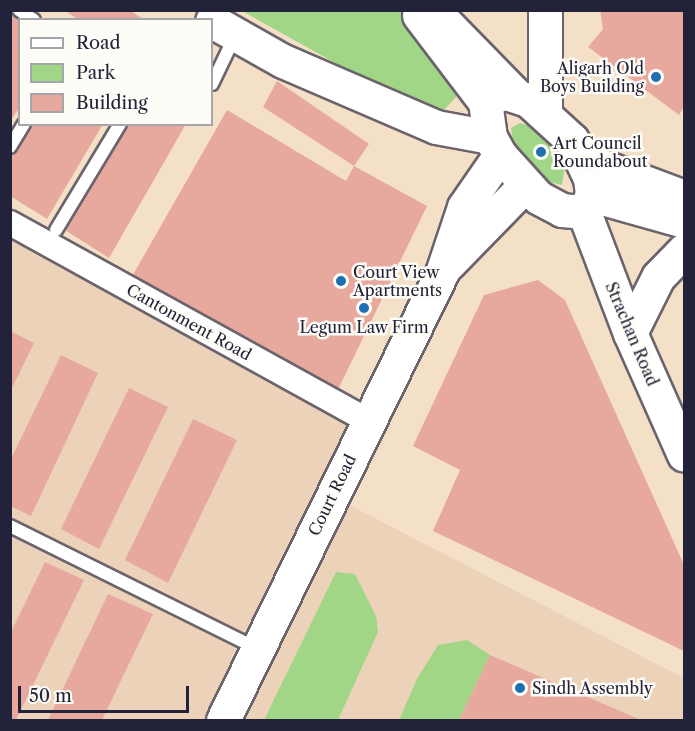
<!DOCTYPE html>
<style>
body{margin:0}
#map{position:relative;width:695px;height:731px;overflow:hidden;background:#f4e0c6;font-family:"Libre Caslon Text",serif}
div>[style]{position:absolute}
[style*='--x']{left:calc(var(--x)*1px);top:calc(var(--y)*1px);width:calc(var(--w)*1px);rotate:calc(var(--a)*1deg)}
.built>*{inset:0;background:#ecd2b9}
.green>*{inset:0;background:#a2d687}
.building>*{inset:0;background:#e7a99e}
.roads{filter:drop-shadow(2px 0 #6c646c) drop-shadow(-2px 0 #6c646c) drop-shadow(0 2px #6c646c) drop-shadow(0 -2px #6c646c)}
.lane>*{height:12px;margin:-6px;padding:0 6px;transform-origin:6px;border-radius:6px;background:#fff}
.street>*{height:24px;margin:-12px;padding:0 12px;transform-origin:12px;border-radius:12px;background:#fff}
.secondary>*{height:33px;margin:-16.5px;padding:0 16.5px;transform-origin:16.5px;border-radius:16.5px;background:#fff}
.dots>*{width:16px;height:16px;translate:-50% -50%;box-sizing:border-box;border:3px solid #fdfcf7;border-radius:50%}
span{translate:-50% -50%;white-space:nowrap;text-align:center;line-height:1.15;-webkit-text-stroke:5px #fdfcf7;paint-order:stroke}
.poi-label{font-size:16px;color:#22223b}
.right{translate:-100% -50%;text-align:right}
.left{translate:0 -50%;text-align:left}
.street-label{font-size:16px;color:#22223b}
.frame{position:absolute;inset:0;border:12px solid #22223b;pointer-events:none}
.legend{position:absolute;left:18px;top:18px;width:195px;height:108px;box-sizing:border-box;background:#fdfcf7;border:2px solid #a5a5ac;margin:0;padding:8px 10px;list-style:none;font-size:18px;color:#22223b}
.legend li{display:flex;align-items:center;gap:12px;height:30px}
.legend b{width:30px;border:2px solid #a5a5ac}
.scale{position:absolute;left:18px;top:686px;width:171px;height:27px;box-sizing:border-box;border:3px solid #22223b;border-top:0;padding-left:8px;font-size:18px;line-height:21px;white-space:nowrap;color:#22223b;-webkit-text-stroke:4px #fdfcf7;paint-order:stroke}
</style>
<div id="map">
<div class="built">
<i style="clip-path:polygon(10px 223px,367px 421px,330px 495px,684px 678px,684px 720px,11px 720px)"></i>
</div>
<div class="green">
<i style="clip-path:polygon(242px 11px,429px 11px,479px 71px,436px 119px)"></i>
<i style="clip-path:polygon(520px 123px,533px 127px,555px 148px,565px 167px,562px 185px,544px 181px,513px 146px,511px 128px)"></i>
<i style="clip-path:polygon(336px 572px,355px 574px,376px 616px,378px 632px,338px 720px,264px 720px)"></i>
<i style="clip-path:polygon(467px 640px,490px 655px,459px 720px,399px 720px,417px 679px,438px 645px)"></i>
</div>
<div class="building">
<i style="clip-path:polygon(10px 10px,21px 10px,40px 20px,20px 20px,20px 107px,10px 121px)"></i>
<i style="clip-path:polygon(64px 10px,130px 10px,144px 20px,79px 20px)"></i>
<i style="clip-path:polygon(600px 10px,684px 10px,684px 107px,679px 115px,588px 47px,603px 29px)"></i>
<i style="clip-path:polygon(277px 81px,369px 144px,354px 166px,263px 107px)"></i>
<i style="clip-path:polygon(227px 110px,346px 181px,354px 166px,427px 206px,332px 402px,126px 287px)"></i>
<i style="clip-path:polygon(32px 124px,103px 124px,47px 219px,10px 196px,10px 159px)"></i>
<i style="clip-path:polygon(118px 124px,186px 124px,109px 258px,57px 225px)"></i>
<i style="clip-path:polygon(538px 280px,565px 300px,684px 565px,684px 651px,433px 531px,460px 470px,413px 446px,484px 295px)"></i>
<i style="clip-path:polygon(10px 331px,34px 343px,10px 392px)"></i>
<i style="clip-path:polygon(61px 355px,98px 373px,31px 516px,10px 506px,10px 461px)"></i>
<i style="clip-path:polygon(129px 388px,168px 407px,99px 549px,61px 529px)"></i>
<i style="clip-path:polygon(193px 419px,237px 440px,168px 583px,125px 560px)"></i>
<i style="clip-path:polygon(45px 562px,84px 580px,16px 720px,10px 720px,10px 634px)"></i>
<i style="clip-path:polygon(108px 594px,153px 614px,102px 720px,48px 720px)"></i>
<i style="clip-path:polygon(490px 655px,641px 720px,459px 720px)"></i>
</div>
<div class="roads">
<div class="lane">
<i style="--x:19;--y:10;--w:18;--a:34"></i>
<i style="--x:212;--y:84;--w:53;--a:-64.4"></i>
<i style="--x:10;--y:147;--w:27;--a:-59"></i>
<i style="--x:56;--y:230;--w:124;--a:-58.9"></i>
<i style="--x:10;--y:526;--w:275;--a:26.4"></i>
</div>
<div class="street">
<i style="--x:10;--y:223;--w:410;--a:28.9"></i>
</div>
<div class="secondary">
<i style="--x:433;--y:10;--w:117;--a:45.7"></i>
<i style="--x:545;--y:10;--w:101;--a:90"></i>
<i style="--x:419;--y:15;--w:109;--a:52.8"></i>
<i style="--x:212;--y:21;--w:81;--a:29.4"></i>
<i style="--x:283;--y:61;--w:167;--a:23.3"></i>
<i style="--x:436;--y:127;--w:55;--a:10.5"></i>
<i style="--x:503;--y:92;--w:26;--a:18"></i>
<i style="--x:528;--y:100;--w:59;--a:42.3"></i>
<i style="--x:572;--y:140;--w:42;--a:64.7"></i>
<i style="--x:590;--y:178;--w:17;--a:83"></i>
<i style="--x:592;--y:195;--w:19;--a:115"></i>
<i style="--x:584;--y:212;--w:22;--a:-175"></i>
<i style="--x:562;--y:210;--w:27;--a:-152"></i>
<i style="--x:538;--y:197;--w:57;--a:-132.1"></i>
<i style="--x:500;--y:155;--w:21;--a:-119"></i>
<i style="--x:490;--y:137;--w:35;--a:-98"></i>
<i style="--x:485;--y:102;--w:21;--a:-29"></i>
<i style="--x:583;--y:159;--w:108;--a:20.6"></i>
<i style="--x:592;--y:195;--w:96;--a:15.8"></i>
<i style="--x:584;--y:212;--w:129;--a:69.2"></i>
<i style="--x:630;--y:333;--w:133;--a:66.1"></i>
<i style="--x:448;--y:264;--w:109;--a:-45.7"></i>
<i style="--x:630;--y:333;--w:63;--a:-63.4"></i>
<i style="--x:658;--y:277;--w:37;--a:-46"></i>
<i style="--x:223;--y:720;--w:501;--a:-63.95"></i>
<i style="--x:443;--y:270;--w:66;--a:-71.6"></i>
<i style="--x:464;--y:207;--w:63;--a:-55.3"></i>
</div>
</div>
<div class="dots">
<i style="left:656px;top:77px;background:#1f6fb2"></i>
<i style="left:541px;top:152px;background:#1f6fb2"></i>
<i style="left:341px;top:281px;background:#1f6fb2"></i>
<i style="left:364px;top:308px;background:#1f6fb2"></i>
<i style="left:520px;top:688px;background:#1f6fb2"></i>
</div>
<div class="poi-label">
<span class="right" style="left:644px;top:77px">Aligarh Old<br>Boys Building</span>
<span class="left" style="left:553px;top:152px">Art Council<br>Roundabout</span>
<span class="left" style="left:353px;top:281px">Court View<br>Apartments</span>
<span style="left:364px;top:327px">Legum Law Firm</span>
<span class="left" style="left:532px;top:688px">Sindh Assembly</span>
</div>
<div class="street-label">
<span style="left:189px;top:322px;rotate:29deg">Cantonment Road</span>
<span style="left:632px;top:334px;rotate:67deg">Strachan Road</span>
<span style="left:332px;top:495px;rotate:-64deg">Court Road</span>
</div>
<div class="frame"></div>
<ul class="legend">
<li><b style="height:8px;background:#fff"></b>Road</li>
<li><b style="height:16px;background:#a2d687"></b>Park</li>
<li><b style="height:16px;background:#e7a99e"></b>Building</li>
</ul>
<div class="scale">50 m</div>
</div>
